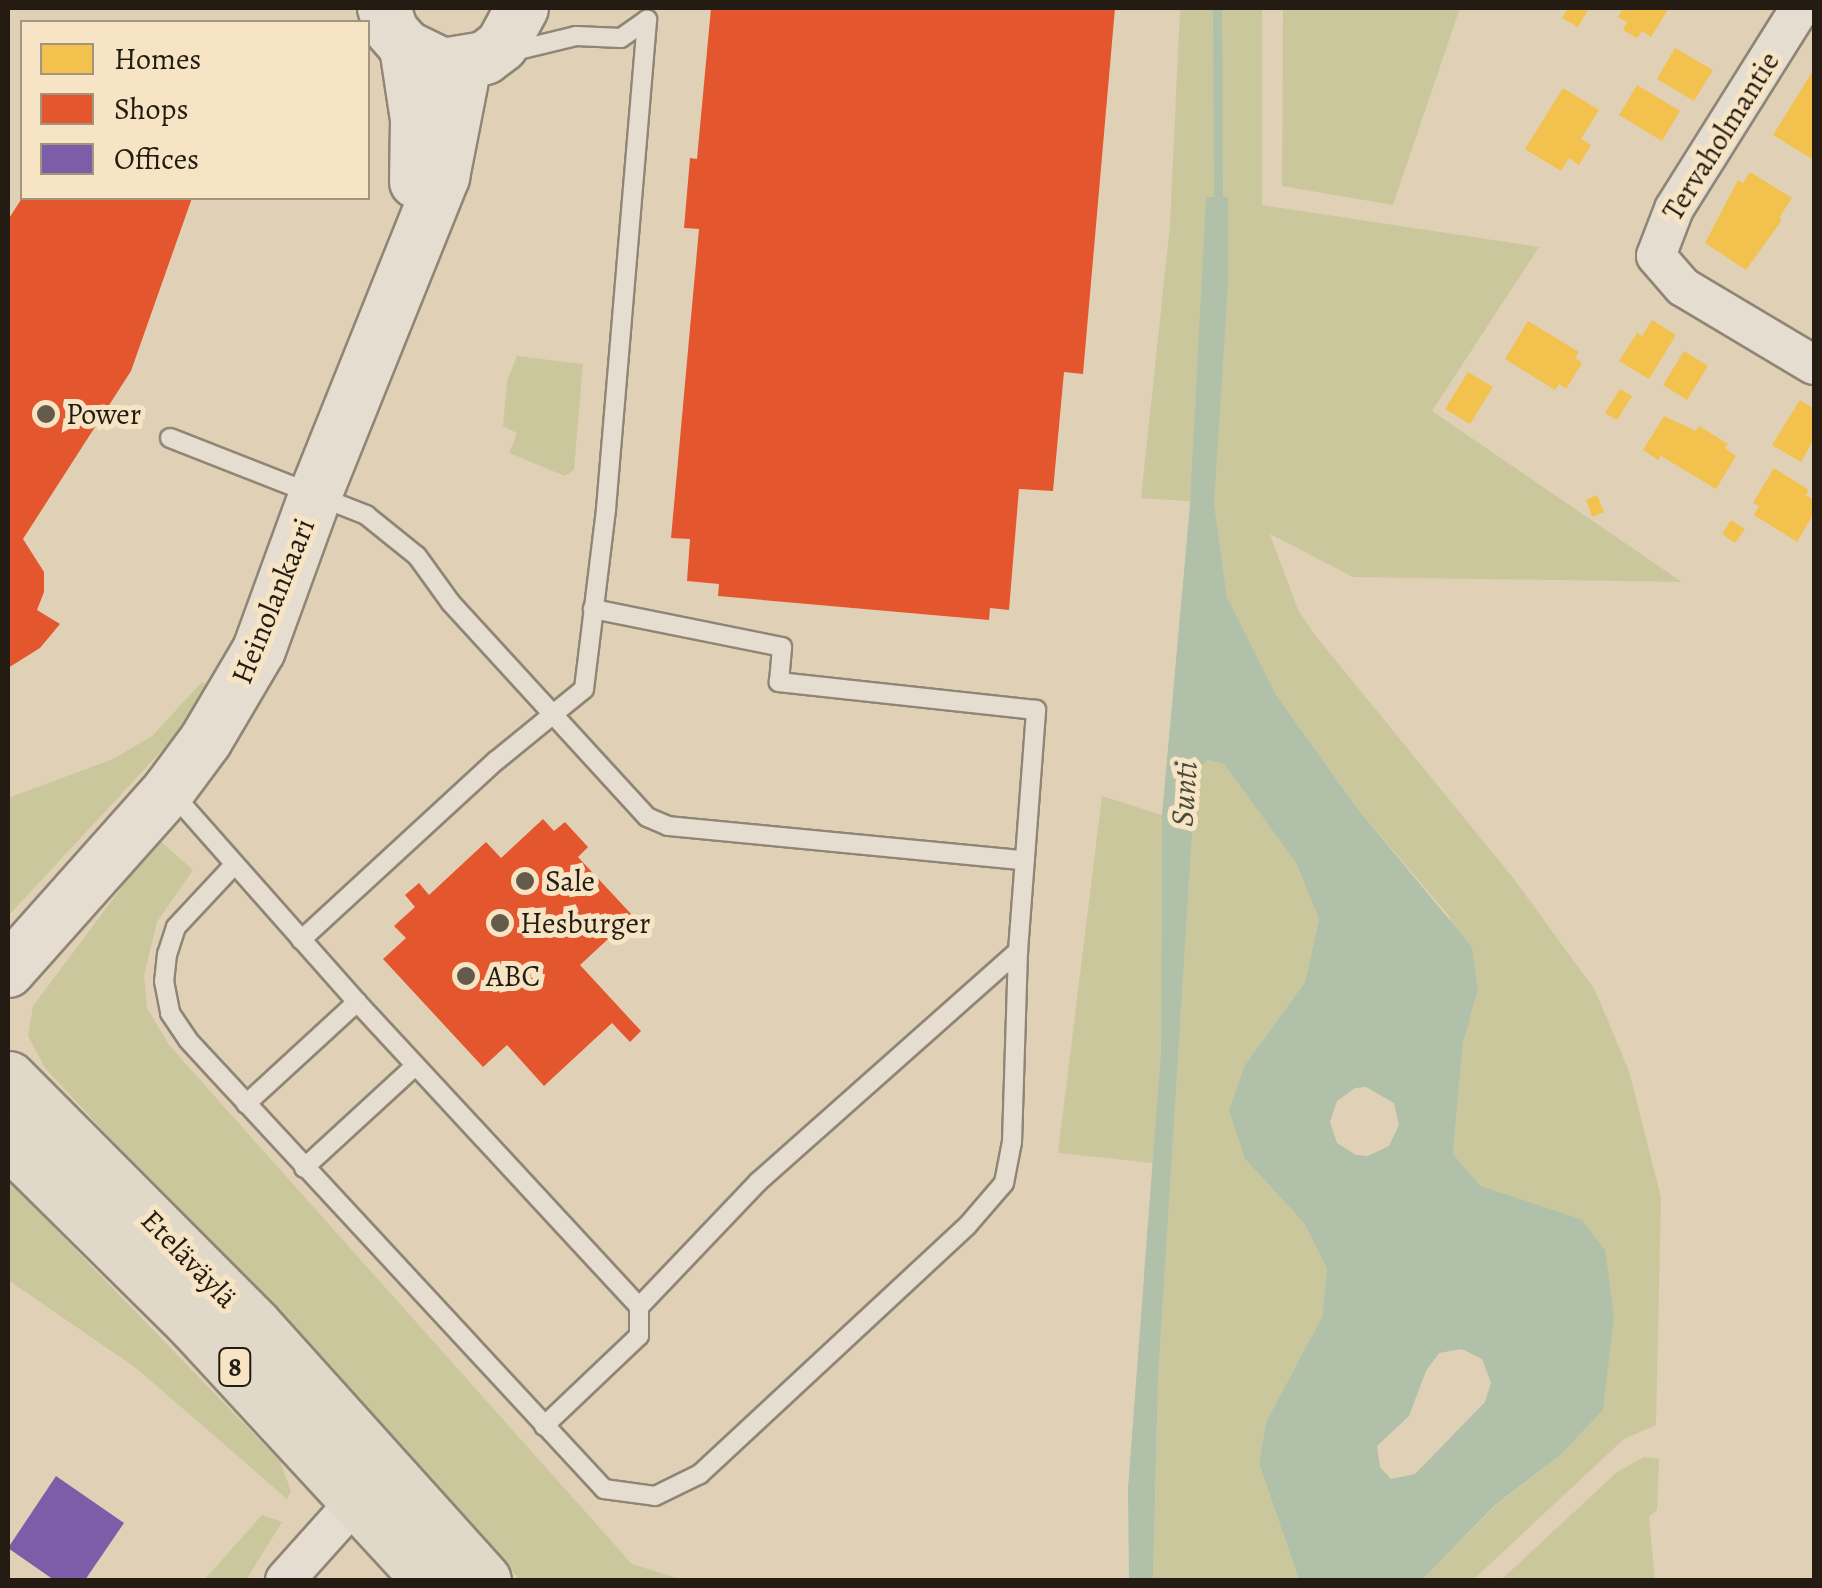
<!DOCTYPE html>
<meta charset="utf-8">
<style>
body{margin:0}
#map{position:relative;width:1822px;height:1588px;overflow:hidden;background:#e0d1b6;font-family:Alegreya,serif}
div>[style]{position:absolute}
[style*='--x']{left:calc(var(--x)*1px);top:calc(var(--y)*1px);width:calc(var(--w)*1px);rotate:calc(var(--a)*1deg)}
.green>*{inset:0;background:#cbc79c}
.water>*{inset:0;background:#b0c0a9}
.homes>*{inset:0;background:#f2c14e}
.shops>*{inset:0;background:#e4572e}
.offices>*{inset:0;background:#7b5ea7}
.stream>*{height:9px;margin:-4.5px;padding:0 4.5px;transform-origin:4.5px;border-radius:4.5px;background:#b0c0a9}
.roads{filter:drop-shadow(2px 0 #8f8676) drop-shadow(-2px 0 #8f8676) drop-shadow(0 2px #8f8676) drop-shadow(0 -2px #8f8676)}
.lane>*{height:18px;margin:-9px;padding:0 9px;transform-origin:9px;border-radius:9px;background:#e5ddd0}
.street>*{height:38px;margin:-19px;padding:0 19px;transform-origin:19px;border-radius:19px;background:#e5ddd0}
.secondary>*{height:52px;margin:-26px;padding:0 26px;transform-origin:26px;border-radius:26px;background:#e5ddd0}
.highway>*{height:55px;margin:-27.5px;padding:0 27.5px;transform-origin:27.5px;border-radius:27.5px;background:#e0d8c9}
.dots>*{width:28px;height:28px;translate:-50% -50%;box-sizing:border-box;border:5px solid #f6e4c4;border-radius:50%}
span{translate:-50% -50%;white-space:nowrap;text-align:center;line-height:1.15;-webkit-text-stroke:10px #f6e4c4;paint-order:stroke}
.shield-label span{padding:2px 8px;background:#f6e4c4;border:2px solid;border-radius:8px;-webkit-text-stroke-width:0}
.shield-label{font-size:28px;color:#241c12;font-weight:700}
.street-label{font-size:30px;color:#241c12}
.poi-label{font-size:30px;color:#241c12}
.left{translate:0 -50%;text-align:left}
.water-label{font-size:32px;color:#484b3e;font-style:italic}
.frame{position:absolute;inset:0;border:10px solid #241c12;pointer-events:none}
.legend{position:absolute;left:20px;top:20px;width:350px;height:180px;box-sizing:border-box;background:#f6e4c4;border:2px solid #a2947d;margin:0;padding:12px 18px;list-style:none;font-size:30px;color:#241c12}
.legend li{display:flex;align-items:center;gap:20px;height:50px}
.legend b{width:50px;border:2px solid #a2947d}
</style>
<div id="map">
<div class="green">
<i style="clip-path:polygon(1180px 8px,1262px 8px,1262px 205px,1539px 247px,1432px 411px,1682px 582px,1353px 577px,1270px 534px,1298px 610px,1315px 635px,1514px 879px,1595px 990px,1629px 1071px,1661px 1197px,1656px 1425px,1624px 1439px,1473px 1580px,1422px 1580px,1495px 1506px,1558px 1457px,1581px 1219px,1481px 1186px,1453px 1154px,1463px 1043px,1478px 989px,1449px 916px,1357px 808px,1276px 695px,1227px 597px,1214px 503px,1141px 498px,1170px 225px)"></i>
<i style="clip-path:polygon(1283px 8px,1460px 8px,1393px 205px,1282px 186px)"></i>
<i style="clip-path:polygon(517px 356px,583px 364px,574px 470px,565px 476px,509px 453px,517px 433px,503px 426px,507px 381px)"></i>
<i style="clip-path:polygon(202px 682px,213px 687px,166px 746px,8px 916px,8px 798px,113px 759px,152px 736px)"></i>
<i style="clip-path:polygon(1206px 760px,1224px 764px,1296px 863px,1319px 919px,1305px 982px,1245px 1065px,1245px 1159px,1304px 1223px,1327px 1269px,1322px 1317px,1266px 1422px,1259px 1463px,1299px 1580px,1153px 1580px,1158px 1381px,1196px 771px)"></i>
<i style="clip-path:polygon(1102px 796px,1162px 815px,1161px 1050px,1153px 1163px,1058px 1153px)"></i>
<i style="clip-path:polygon(158px 839px,193px 870px,157px 922px,144px 976px,147px 1008px,169px 1045px,632px 1564px,683px 1580px,520px 1580px,45px 1068px,28px 1036px,33px 1006px)"></i>
<i style="clip-path:polygon(8px 1180px,280px 1461px,291px 1491px,287px 1499px,136px 1368px,8px 1280px)"></i>
<i style="clip-path:polygon(1644px 1457px,1659px 1459px,1657px 1510px,1649px 1517px,1655px 1580px,1501px 1580px,1617px 1472px)"></i>
<i style="clip-path:polygon(262px 1515px,282px 1522px,246px 1580px,204px 1580px)"></i>
</div>
<div class="water">
<i style="clip-path:polygon(evenodd,1206px 197px,1228px 197px,1228px 284px,1214px 503px,1227px 597px,1276px 695px,1357px 808px,1472px 947px,1478px 989px,1463px 1043px,1453px 1154px,1481px 1186px,1581px 1219px,1605px 1250px,1614px 1316px,1603px 1410px,1558px 1457px,1494px 1506px,1422px 1580px,1299px 1580px,1259px 1463px,1266px 1422px,1322px 1317px,1327px 1269px,1304px 1223px,1245px 1159px,1229px 1110px,1245px 1065px,1305px 982px,1319px 919px,1296px 863px,1224px 764px,1207px 760px,1196px 771px,1158px 1381px,1153px 1580px,1129px 1580px,1128px 1489px,1161px 1050px,1162px 815px,1190px 505px,1206px 197px,1366px 1087px,1394px 1103px,1399px 1125px,1389px 1146px,1368px 1156px,1356px 1155px,1337px 1143px,1330px 1122px,1337px 1101px,1355px 1088px,1366px 1087px,1206px 197px,1462px 1349px,1482px 1359px,1491px 1383px,1485px 1402px,1415px 1474px,1391px 1479px,1380px 1467px,1377px 1446px,1409px 1416px,1426px 1371px,1439px 1353px,1462px 1349px)"></i>
</div>
<div class="homes">
<i style="clip-path:polygon(1568px 8px,1588px 10px,1578px 27px,1562px 18px)"></i>
<i style="clip-path:polygon(1623px 8px,1669px 8px,1651px 37px,1642px 31px,1637px 38px,1623px 30px,1627px 22px,1618px 17px)"></i>
<i style="clip-path:polygon(1675px 48px,1713px 70px,1694px 101px,1657px 79px)"></i>
<i style="clip-path:polygon(1814px 69px,1814px 155px,1812px 159px,1773px 135px)"></i>
<i style="clip-path:polygon(1637px 85px,1680px 111px,1662px 141px,1619px 115px)"></i>
<i style="clip-path:polygon(1563px 88px,1599px 110px,1581px 139px,1591px 145px,1579px 165px,1569px 158px,1561px 171px,1525px 149px)"></i>
<i style="clip-path:polygon(1750px 172px,1792px 198px,1779px 218px,1782px 220px,1746px 270px,1705px 243px,1738px 180px,1743px 183px)"></i>
<i style="clip-path:polygon(1652px 320px,1676px 335px,1649px 379px,1619px 361px,1637px 333px,1642px 336px)"></i>
<i style="clip-path:polygon(1528px 321px,1579px 352px,1575px 358px,1582px 363px,1566px 389px,1559px 384px,1555px 390px,1505px 359px)"></i>
<i style="clip-path:polygon(1684px 351px,1708px 366px,1687px 400px,1663px 385px)"></i>
<i style="clip-path:polygon(1468px 372px,1493px 387px,1470px 424px,1445px 409px)"></i>
<i style="clip-path:polygon(1620px 389px,1632px 396px,1617px 420px,1605px 413px)"></i>
<i style="clip-path:polygon(1800px 400px,1814px 409px,1814px 439px,1801px 462px,1772px 445px)"></i>
<i style="clip-path:polygon(1664px 416px,1696px 431px,1699px 426px,1728px 444px,1725px 448px,1736px 456px,1716px 489px,1661px 456px,1658px 460px,1643px 450px)"></i>
<i style="clip-path:polygon(1774px 468px,1809px 490px,1806px 495px,1814px 500px,1814px 513px,1797px 542px,1754px 515px,1759px 506px,1753px 503px)"></i>
<i style="clip-path:polygon(1597px 495px,1604px 512px,1592px 517px,1586px 500px)"></i>
<i style="clip-path:polygon(1731px 520px,1745px 529px,1735px 543px,1722px 534px)"></i>
</div>
<div class="shops">
<i style="clip-path:polygon(711px 8px,1115px 8px,1083px 374px,1064px 372px,1053px 491px,1019px 489px,1009px 610px,990px 608px,989px 620px,718px 596px,719px 584px,687px 581px,690px 539px,671px 538px,699px 229px,684px 228px,690px 158px,697px 159px)"></i>
<i style="clip-path:polygon(22px 198px,192px 198px,131px 371px,23px 539px,44px 572px,44px 592px,37px 610px,60px 624px,40px 648px,8px 668px,8px 220px)"></i>
<i style="clip-path:polygon(543px 819px,554px 831px,565px 822px,588px 847px,578px 857px,633px 916px,580px 965px,641px 1031px,630px 1042px,612px 1023px,544px 1086px,507px 1045px,483px 1067px,383px 959px,406px 938px,394px 926px,415px 907px,405px 895px,419px 883px,429px 895px,486px 842px,501px 858px)"></i>
</div>
<div class="offices">
<i style="clip-path:polygon(56px 1476px,124px 1523px,85px 1580px,54px 1580px,8px 1548px)"></i>
</div>
<div class="stream">
<i style="--x:1217;--y:8;--w:189;--a:89.7"></i>
</div>
<div class="roads">
<div class="lane">
<i style="--x:510;--y:52;--w:68;--a:-13.6"></i>
<i style="--x:576;--y:36;--w:45;--a:2.5"></i>
<i style="--x:621;--y:38;--w:32;--a:-35"></i>
<i style="--x:170;--y:438;--w:211;--a:21.4"></i>
<i style="--x:366;--y:515;--w:65;--a:38.8"></i>
<i style="--x:417;--y:556;--w:58;--a:54.1"></i>
<i style="--x:451;--y:603;--w:290;--a:47.5"></i>
<i style="--x:647;--y:817;--w:23;--a:23"></i>
<i style="--x:668;--y:826;--w:358;--a:5.5"></i>
<i style="--x:173;--y:794;--w:278;--a:48.5"></i>
<i style="--x:357;--y:1002;--w:415;--a:47.2"></i>
<i style="--x:234;--y:865;--w:85;--a:133.1"></i>
<i style="--x:176;--y:927;--w:28;--a:108"></i>
<i style="--x:167;--y:954;--w:27;--a:96"></i>
<i style="--x:164;--y:981;--w:33;--a:79"></i>
<i style="--x:170;--y:1013;--w:32;--a:56"></i>
<i style="--x:188;--y:1040;--w:612;--a:47.18"></i>
<i style="--x:604;--y:1489;--w:51;--a:7.8"></i>
<i style="--x:655;--y:1496;--w:50;--a:-26.1"></i>
<i style="--x:700;--y:1474;--w:364;--a:-42.9"></i>
<i style="--x:967;--y:1226;--w:57;--a:-49.3"></i>
<i style="--x:1004;--y:1183;--w:42;--a:-79"></i>
<i style="--x:1012;--y:1142;--w:191;--a:-88.2"></i>
<i style="--x:1018;--y:951;--w:242;--a:-85.7"></i>
<i style="--x:1036;--y:710;--w:259;--a:-173.8"></i>
<i style="--x:779;--y:682;--w:35;--a:-85"></i>
<i style="--x:782;--y:647;--w:193;--a:-168.6"></i>
<i style="--x:301;--y:940;--w:266;--a:-42.6"></i>
<i style="--x:497;--y:760;--w:112;--a:-39.2"></i>
<i style="--x:584;--y:689;--w:181;--a:-83"></i>
<i style="--x:606;--y:509;--w:491;--a:-85.2"></i>
<i style="--x:246;--y:1104;--w:151;--a:-42.6"></i>
<i style="--x:304;--y:1168;--w:151;--a:-42.6"></i>
<i style="--x:544;--y:1426;--w:131;--a:-43.5"></i>
<i style="--x:639;--y:1336;--w:29;--a:-90"></i>
<i style="--x:639;--y:1307;--w:173;--a:-46.4"></i>
<i style="--x:758;--y:1182;--w:348;--a:-41.6"></i>
</div>
<div class="street">
<i style="--x:1800;--y:8;--w:237;--a:122.1"></i>
<i style="--x:1674;--y:209;--w:50;--a:111"></i>
<i style="--x:1656;--y:256;--w:41;--a:48.9"></i>
<i style="--x:1683;--y:287;--w:152;--a:30.8"></i>
<i style="--x:285;--y:1580;--w:132;--a:-48.1"></i>
</div>
<div class="secondary">
<i style="--x:384;--y:8;--w:24;--a:71"></i>
<i style="--x:392;--y:31;--w:21;--a:49"></i>
<i style="--x:406;--y:47;--w:41;--a:25.9"></i>
<i style="--x:443;--y:65;--w:43;--a:-9.5"></i>
<i style="--x:485;--y:58;--w:21;--a:-37"></i>
<i style="--x:502;--y:45;--w:42;--a:-61.6"></i>
<i style="--x:406;--y:47;--w:74;--a:81.4"></i>
<i style="--x:417;--y:120;--w:62;--a:90.9"></i>
<i style="--x:8;--y:971;--w:242;--a:-48.3"></i>
<i style="--x:169;--y:790;--w:62;--a:-53.5"></i>
<i style="--x:206;--y:740;--w:104;--a:-59.5"></i>
<i style="--x:259;--y:650;--w:167;--a:-70"></i>
<i style="--x:316;--y:493;--w:341;--a:-68.1"></i>
<i style="--x:443;--y:177;--w:114;--a:-78.9"></i>
</div>
<div class="highway">
<i style="--x:8;--y:1079;--w:349;--a:45.1"></i>
<i style="--x:254;--y:1326;--w:342;--a:48"></i>
<i style="--x:8;--y:1139;--w:260;--a:44.7"></i>
<i style="--x:193;--y:1322;--w:351;--a:47.3"></i>
</div>
</div>
<div class="dots">
<i style="left:46px;top:414px;background:#665b4b"></i>
<i style="left:525px;top:881px;background:#665b4b"></i>
<i style="left:500px;top:923px;background:#665b4b"></i>
<i style="left:466px;top:976px;background:#665b4b"></i>
</div>
<div class="shield-label">
<span style="left:235px;top:1367px">8</span>
</div>
<div class="street-label">
<span style="left:1721px;top:136px;rotate:-58deg">Tervaholmantie</span>
<span style="left:273px;top:601px;rotate:-68deg">Heinolankaari</span>
<span style="left:189px;top:1259px;rotate:46deg">Eteläväylä</span>
</div>
<div class="poi-label">
<span class="left" style="left:66px;top:414px">Power</span>
<span class="left" style="left:545px;top:881px">Sale</span>
<span class="left" style="left:520px;top:923px">Hesburger</span>
<span class="left" style="left:486px;top:976px">ABC</span>
</div>
<div class="water-label">
<span style="left:1184px;top:794px;rotate:-86deg">Sunti</span>
</div>
<div class="frame"></div>
<ul class="legend">
<li><b style="height:28px;background:#f2c14e"></b>Homes</li>
<li><b style="height:28px;background:#e4572e"></b>Shops</li>
<li><b style="height:28px;background:#7b5ea7"></b>Offices</li>
</ul>
</div>
